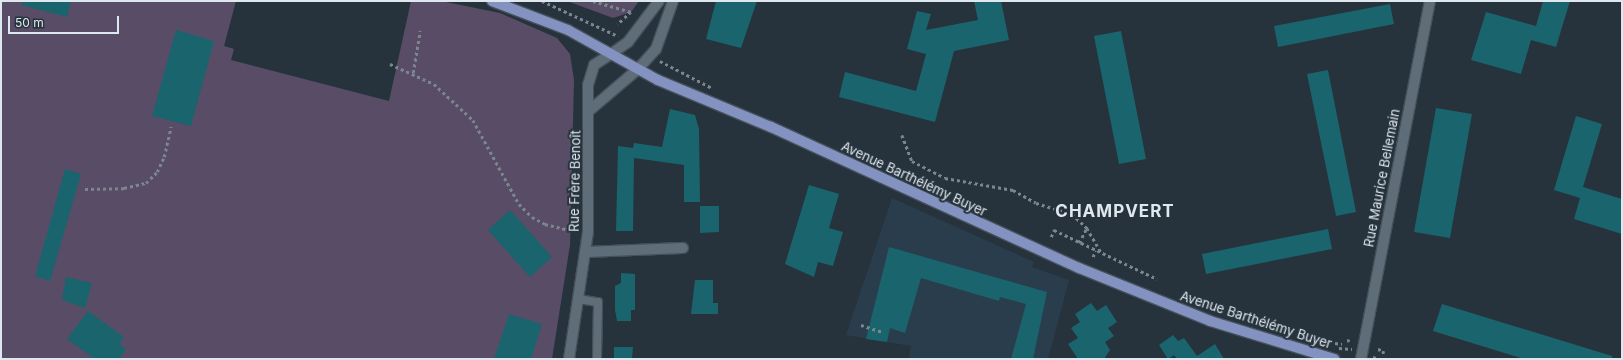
<!DOCTYPE html>
<meta charset="utf-8">
<style>
body{margin:0}
#map{position:relative;width:1623px;height:360px;overflow:hidden;background:#26333d;font-family:Inter,sans-serif}
div>[style]{position:absolute}
[style*='--x']{left:calc(var(--x)*1px);top:calc(var(--y)*1px);width:calc(var(--w)*1px);rotate:calc(var(--a)*1deg)}
.built>*{inset:0;background:#2a3d4c}
.green>*{inset:0;background:#594c67}
.building>*{inset:0;background:#1a646d}
.path>*{height:2.5px;margin-top:-1.25px;transform-origin:0;background:repeating-linear-gradient(90deg,#7b868f 0 3px,transparent 0 6px)}
.roads{filter:drop-shadow(1px 0 #455059) drop-shadow(-1px 0 #455059) drop-shadow(0 1px #455059) drop-shadow(0 -1px #455059)}
.service>*{height:8px;margin:-4px;padding:0 4px;transform-origin:4px;border-radius:4px;background:#5f6d79}
.minor>*{height:10px;margin:-5px;padding:0 5px;transform-origin:5px;border-radius:5px;background:#5f6d79}
.tertiary>*{height:10px;margin:-5px;padding:0 5px;transform-origin:5px;border-radius:5px;background:#5f6d79}
.primary>*{height:10px;margin:-5px;padding:0 5px;transform-origin:5px;border-radius:5px;background:#8392c0}
span{translate:-50% -50%;white-space:nowrap;text-align:center;line-height:1.15;-webkit-text-stroke:4px #26333d;paint-order:stroke}
.street-label{font-size:13px;color:#e0e8ef}
.district-label{font-size:17px;color:#e0e8ef;font-weight:700;letter-spacing:1px}
.frame{position:absolute;inset:0;border:2px solid #e0e8ef;pointer-events:none}
.scale{position:absolute;left:8px;top:16px;width:111px;height:18px;box-sizing:border-box;border:2px solid #e0e8ef;border-top:0;padding-left:5px;font-size:12px;line-height:14px;white-space:nowrap;color:#e0e8ef;-webkit-text-stroke:3px #26333d;paint-order:stroke}
</style>
<div id="map">
<div class="built">
<i style="clip-path:polygon(892px 198px,1034px 262px,1032px 267px,1069px 280px,1048px 359px,909px 359px,911px 346px,846px 335px)"></i>
</div>
<div class="green">
<i style="clip-path:polygon(1px 1px,236px 1px,224px 46px,234px 49px,231px 60px,389px 101px,411px 1px,441px 1px,500px 13px,557px 38px,570px 54px,574px 80px,570px 245px,552px 359px,1px 359px)"></i>
<i style="clip-path:polygon(567px 1px,639px 1px,631px 12px,613px 18px)"></i>
</div>
<div class="building">
<i style="clip-path:polygon(23px 1px,71px 1px,67px 17px,22px 5px)"></i>
<i style="clip-path:polygon(716px 1px,757px 1px,741px 48px,706px 39px)"></i>
<i style="clip-path:polygon(974px 1px,1001px 1px,1009px 40px,954px 51px,935px 122px,839px 97px,845px 72px,916px 91px,926px 54px,907px 49px,917px 11px,931px 14px,926px 30px,978px 20px)"></i>
<i style="clip-path:polygon(1543px 1px,1570px 1px,1556px 47px,1531px 40px,1521px 74px,1471px 60px,1486px 12px,1536px 26px)"></i>
<i style="clip-path:polygon(1390px 4px,1394px 24px,1278px 47px,1274px 26px)"></i>
<i style="clip-path:polygon(176px 30px,214px 41px,191px 126px,152px 116px)"></i>
<i style="clip-path:polygon(1121px 31px,1146px 159px,1119px 164px,1094px 36px)"></i>
<i style="clip-path:polygon(1328px 70px,1356px 212px,1336px 216px,1307px 74px)"></i>
<i style="clip-path:polygon(1436px 108px,1472px 114px,1450px 238px,1414px 232px)"></i>
<i style="clip-path:polygon(670px 109px,695px 115px,699px 129px,700px 202px,684px 202px,684px 165px,634px 158px,633px 231px,616px 231px,618px 146px,633px 148px,634px 143px,662px 147px)"></i>
<i style="clip-path:polygon(1576px 116px,1602px 124px,1583px 187px,1622px 199px,1622px 234px,1574px 219px,1580px 198px,1554px 190px)"></i>
<i style="clip-path:polygon(65px 169px,81px 174px,50px 281px,35px 276px)"></i>
<i style="clip-path:polygon(809px 185px,839px 194px,829px 228px,843px 232px,833px 266px,818px 262px,814px 277px,785px 264px)"></i>
<i style="clip-path:polygon(700px 206px,719px 206px,719px 232px,700px 233px)"></i>
<i style="clip-path:polygon(510px 210px,552px 257px,530px 277px,488px 230px)"></i>
<i style="clip-path:polygon(1328px 229px,1332px 249px,1206px 274px,1202px 254px)"></i>
<i style="clip-path:polygon(889px 247px,1047px 292px,1033px 359px,1011px 359px,1026px 304px,1000px 297px,999px 301px,921px 278px,905px 333px,890px 328px,887px 342px,866px 339px)"></i>
<i style="clip-path:polygon(621px 273px,635px 274px,635px 310px,631px 310px,631px 321px,617px 321px,615px 310px,615px 286px,621px 283px)"></i>
<i style="clip-path:polygon(66px 277px,92px 283px,85px 308px,62px 300px)"></i>
<i style="clip-path:polygon(695px 280px,713px 280px,713px 303px,718px 303px,718px 314px,691px 314px)"></i>
<i style="clip-path:polygon(1091px 303px,1097px 311px,1106px 305px,1117px 322px,1108px 328px,1114px 336px,1105px 342px,1110px 350px,1104px 359px,1078px 359px,1068px 344px,1078px 338px,1071px 328px,1080px 322px,1075px 314px)"></i>
<i style="clip-path:polygon(1442px 304px,1612px 356px,1612px 359px,1524px 359px,1433px 331px)"></i>
<i style="clip-path:polygon(88px 311px,124px 337px,119px 344px,126px 349px,119px 359px,95px 359px,67px 339px)"></i>
<i style="clip-path:polygon(509px 314px,542px 324px,531px 359px,494px 359px)"></i>
<i style="clip-path:polygon(1173px 335px,1178px 341px,1184px 338px,1197px 356px,1215px 344px,1224px 359px,1177px 359px,1174px 355px,1168px 359px,1159px 345px)"></i>
<i style="clip-path:polygon(614px 347px,633px 347px,632px 359px,614px 359px)"></i>
</div>
<div class="path">
<i style="--x:542;--y:1;--w:84;--a:24.7"></i>
<i style="--x:593;--y:1;--w:40;--a:16"></i>
<i style="--x:631;--y:12;--w:18;--a:137"></i>
<i style="--x:660;--y:61;--w:59;--a:27.4"></i>
<i style="--x:390;--y:64;--w:48;--a:24.4"></i>
<i style="--x:434;--y:84;--w:53;--a:42.7"></i>
<i style="--x:473;--y:120;--w:96;--a:61.3"></i>
<i style="--x:519;--y:204;--w:18;--a:45"></i>
<i style="--x:532;--y:217;--w:15;--a:28"></i>
<i style="--x:545;--y:224;--w:30;--a:14"></i>
<i style="--x:413;--y:73;--w:43;--a:-80.5"></i>
<i style="--x:902;--y:135;--w:28;--a:69"></i>
<i style="--x:912;--y:161;--w:37;--a:27"></i>
<i style="--x:945;--y:178;--w:69;--a:10"></i>
<i style="--x:1013;--y:190;--w:26;--a:29"></i>
<i style="--x:1036;--y:203;--w:38;--a:17"></i>
<i style="--x:1072;--y:214;--w:21;--a:43"></i>
<i style="--x:1087;--y:228;--w:30;--a:60"></i>
<i style="--x:85;--y:189;--w:39;--a:-1"></i>
<i style="--x:124;--y:188;--w:23;--a:-13"></i>
<i style="--x:146;--y:183;--w:16;--a:-45"></i>
<i style="--x:157;--y:172;--w:17;--a:-65"></i>
<i style="--x:164;--y:157;--w:31;--a:-77"></i>
<i style="--x:1051;--y:237;--w:8;--a:-67"></i>
<i style="--x:1054;--y:230;--w:114;--a:25.4"></i>
<i style="--x:1079;--y:243;--w:16;--a:-63"></i>
<i style="--x:1093;--y:257;--w:7;--a:-74"></i>
<i style="--x:861;--y:325;--w:22;--a:18"></i>
<i style="--x:1347;--y:340;--w:3;--a:18"></i>
<i style="--x:1335;--y:343;--w:7;--a:8"></i>
<i style="--x:1339;--y:348;--w:13;--a:4"></i>
<i style="--x:1378;--y:349;--w:6;--a:18"></i>
<i style="--x:1384;--y:351;--w:5;--a:112"></i>
<i style="--x:1373;--y:357;--w:6;--a:18"></i>
</div>
<div class="roads">
<div class="service">
<i style="--x:578;--y:299;--w:20;--a:9"></i>
<i style="--x:598;--y:302;--w:57;--a:91"></i>
</div>
<div class="minor">
<i style="--x:590;--y:110;--w:63;--a:-40.5"></i>
<i style="--x:585;--y:252;--w:98;--a:-2.3"></i>
<i style="--x:569;--y:359;--w:128;--a:-81.5"></i>
<i style="--x:588;--y:232;--w:147;--a:-90"></i>
<i style="--x:588;--y:85;--w:21;--a:-73"></i>
<i style="--x:594;--y:65;--w:20;--a:-33"></i>
<i style="--x:1361;--y:359;--w:365;--a:-79.1"></i>
</div>
<div class="tertiary">
<i style="--x:611;--y:54;--w:21;--a:-35"></i>
<i style="--x:628;--y:42;--w:51;--a:-52.9"></i>
<i style="--x:638;--y:69;--w:27;--a:-48"></i>
<i style="--x:656;--y:49;--w:51;--a:-70.5"></i>
</div>
<div class="primary">
<i style="--x:492;--y:1;--w:81;--a:20.9"></i>
<i style="--x:568;--y:30;--w:103;--a:29.1"></i>
<i style="--x:658;--y:80;--w:122;--a:22.6"></i>
<i style="--x:771;--y:127;--w:339;--a:24.6"></i>
<i style="--x:1079;--y:268;--w:141;--a:22"></i>
<i style="--x:1210;--y:321;--w:130;--a:17"></i>
</div>
</div>
<div class="street-label">
<span style="left:1382px;top:178px;rotate:-79deg">Rue Maurice Bellemain</span>
<span style="left:914px;top:179px;rotate:25deg">Avenue Barthélémy Buyer</span>
<span style="left:575px;top:181px;rotate:-89deg">Rue Frère Benoît</span>
<span style="left:1256px;top:320px;rotate:18deg">Avenue Barthélémy Buyer</span>
</div>
<div class="district-label">
<span style="left:1115px;top:212px">CHAMPVERT</span>
</div>
<div class="frame"></div>
<div class="scale">50 m</div>
</div>
